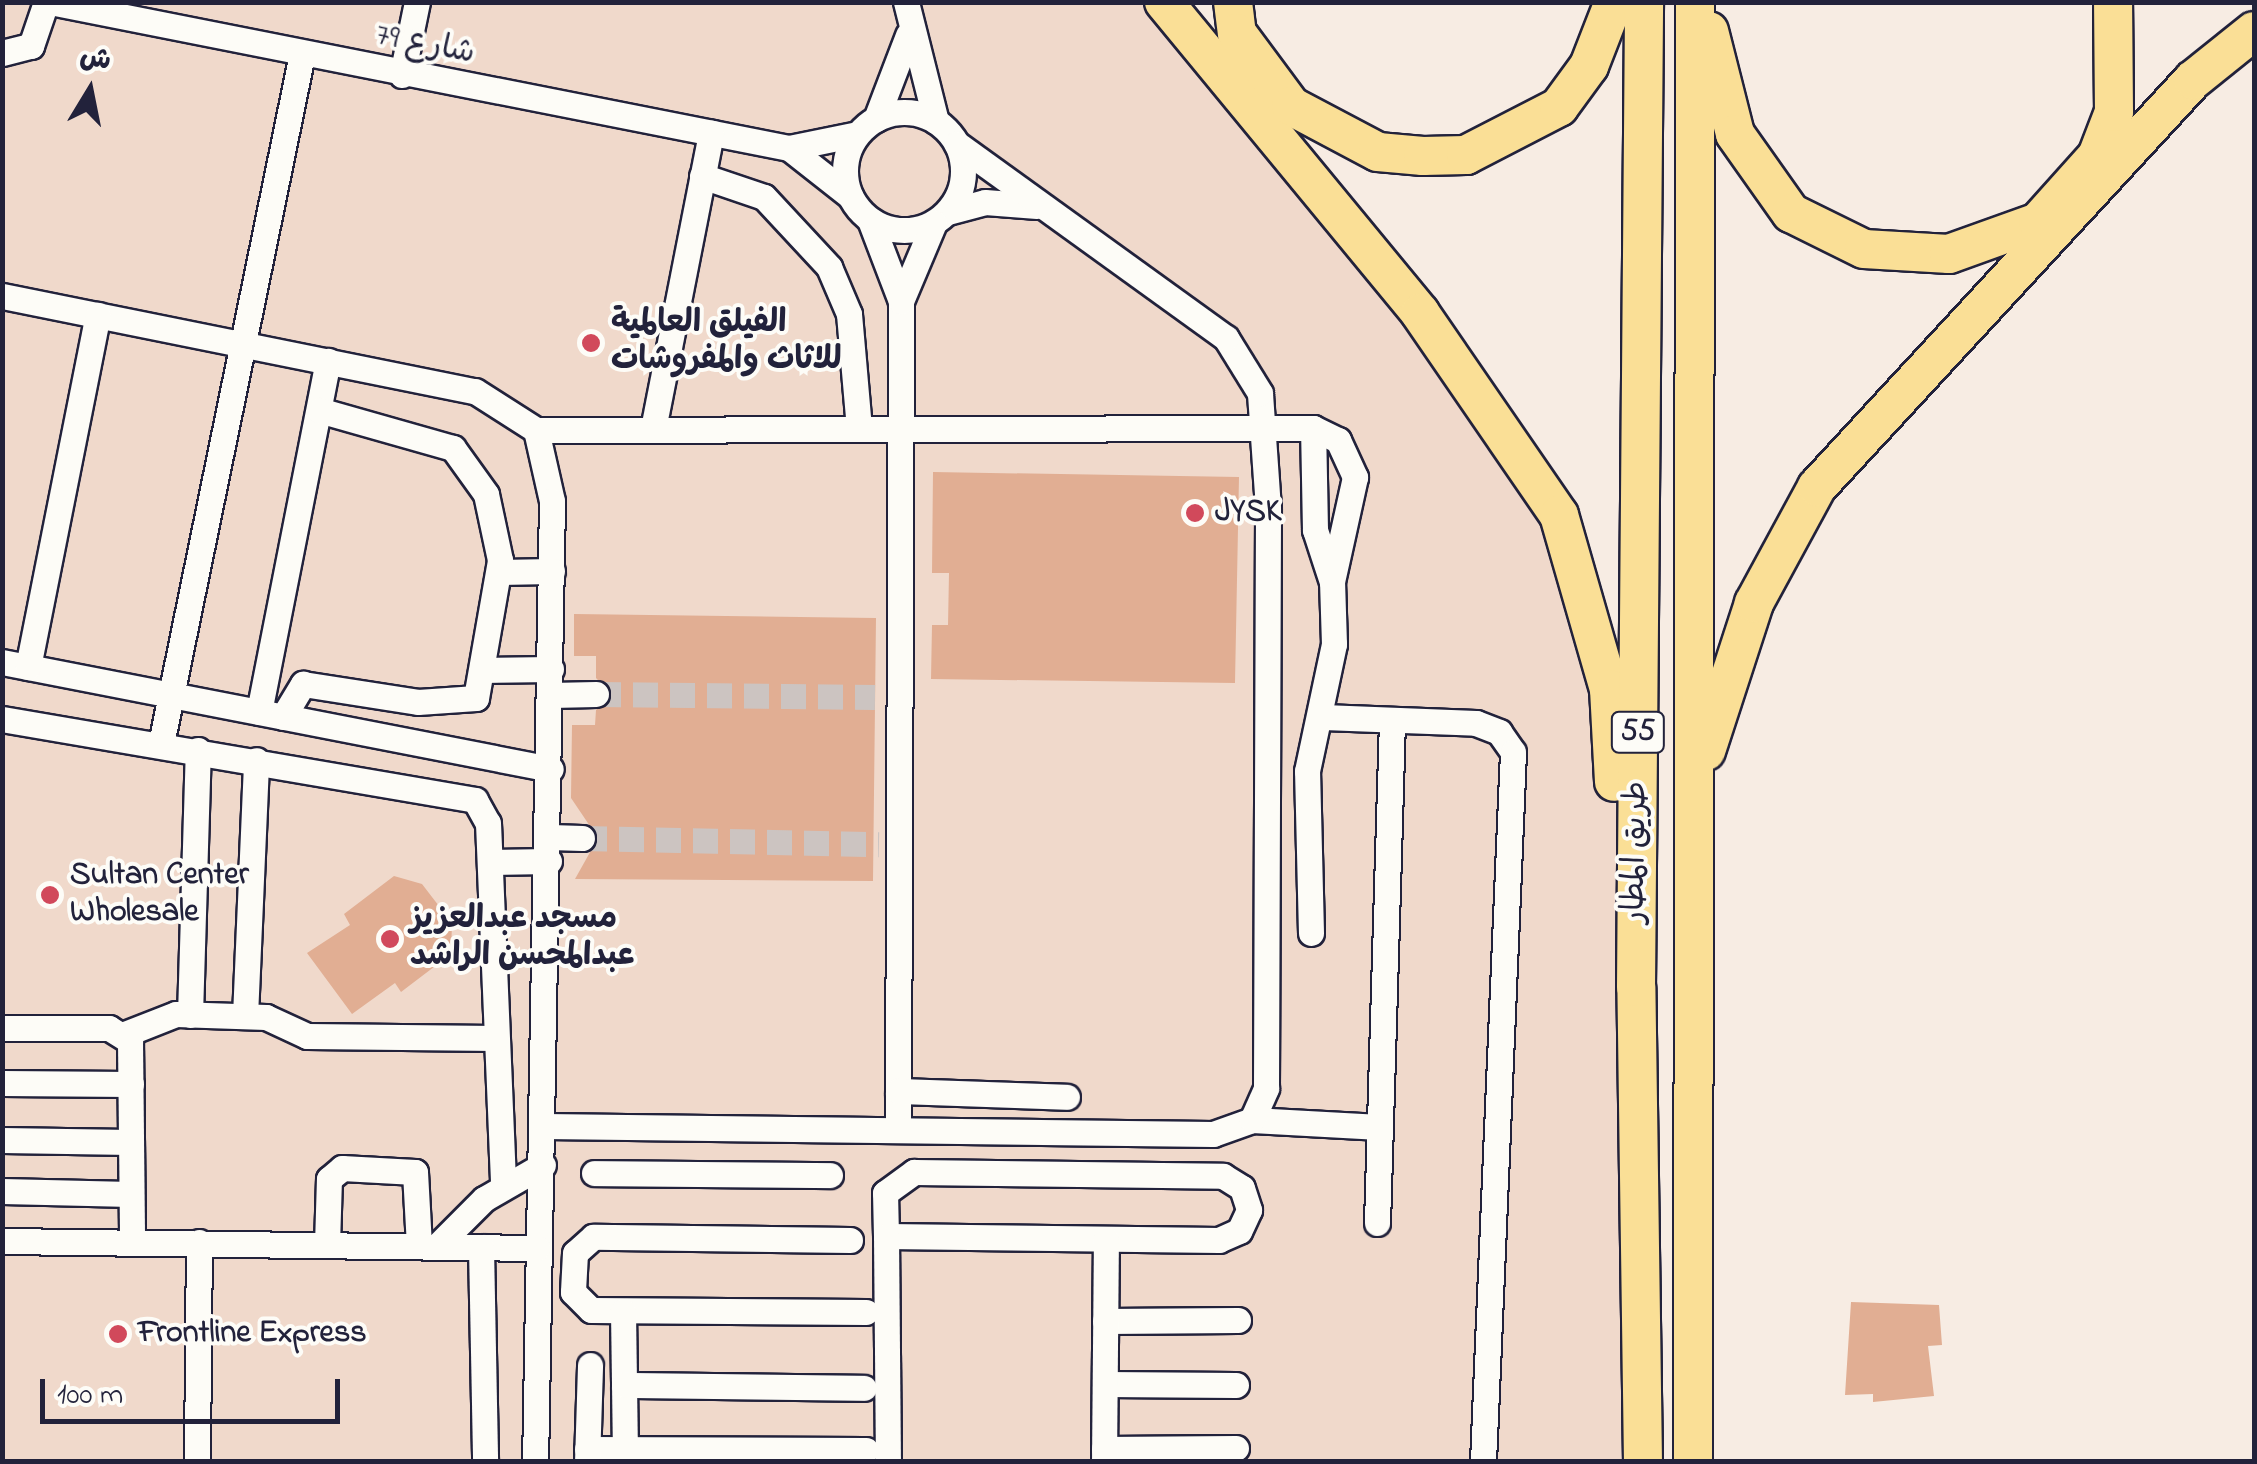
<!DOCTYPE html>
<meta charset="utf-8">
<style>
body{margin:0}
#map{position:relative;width:2257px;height:1464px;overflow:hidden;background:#f7ece3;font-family:"Indie Flower","Playpen Sans Arabic",sans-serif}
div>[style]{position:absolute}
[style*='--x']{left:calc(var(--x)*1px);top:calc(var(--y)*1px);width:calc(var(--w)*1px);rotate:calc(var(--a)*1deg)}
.built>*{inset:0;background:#f0d9cb}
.building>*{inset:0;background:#e1ae93}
.minor-tunnel>*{height:25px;margin-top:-12.5px;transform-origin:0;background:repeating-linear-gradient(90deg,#ccc4c1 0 25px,transparent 0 37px)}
.roads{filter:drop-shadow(2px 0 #22223b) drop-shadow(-2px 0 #22223b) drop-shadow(0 2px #22223b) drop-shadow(0 -2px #22223b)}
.minor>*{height:25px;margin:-12.5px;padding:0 12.5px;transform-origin:12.5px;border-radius:12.5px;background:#fdfcf7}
.minor>.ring{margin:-12.5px;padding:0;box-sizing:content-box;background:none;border:25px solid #fdfcf7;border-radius:50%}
.highway>*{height:38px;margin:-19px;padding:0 19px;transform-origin:19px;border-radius:19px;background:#fadf96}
.dots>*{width:28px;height:28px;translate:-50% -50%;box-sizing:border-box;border:5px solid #fdfcf7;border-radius:50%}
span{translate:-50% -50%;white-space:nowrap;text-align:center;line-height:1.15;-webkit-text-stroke:8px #fdfcf7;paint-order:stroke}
.shield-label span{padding:2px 8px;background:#fdfcf7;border:2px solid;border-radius:8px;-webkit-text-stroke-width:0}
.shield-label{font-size:30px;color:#22223b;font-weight:700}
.street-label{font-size:32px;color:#22223b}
.poi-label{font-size:32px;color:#22223b;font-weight:700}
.left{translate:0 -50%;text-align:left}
.frame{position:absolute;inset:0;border:5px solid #22223b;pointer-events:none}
.north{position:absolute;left:40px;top:40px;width:100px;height:100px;-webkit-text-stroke:8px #fdfcf7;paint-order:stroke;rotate:10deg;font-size:28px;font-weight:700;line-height:40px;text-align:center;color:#22223b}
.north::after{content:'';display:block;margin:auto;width:35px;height:45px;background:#22223b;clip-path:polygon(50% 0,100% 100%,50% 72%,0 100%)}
.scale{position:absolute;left:40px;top:1379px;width:300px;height:45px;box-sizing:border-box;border:5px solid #22223b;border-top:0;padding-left:12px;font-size:30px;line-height:35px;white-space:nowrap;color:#22223b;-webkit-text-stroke:8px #fdfcf7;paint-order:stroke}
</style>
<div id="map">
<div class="built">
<i style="clip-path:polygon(3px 3px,1164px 3px,1559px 515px,1615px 788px,1643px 1461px,3px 1462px)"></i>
</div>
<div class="building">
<i style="clip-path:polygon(933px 472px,1239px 477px,1235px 683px,931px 679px,932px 625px,948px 625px,949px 573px,932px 573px)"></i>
<i style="clip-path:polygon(574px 614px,876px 618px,873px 881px,575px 879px,598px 838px,571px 798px,572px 725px,595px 725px,596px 710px,612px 695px,596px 678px,596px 656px,574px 656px)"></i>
<i style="clip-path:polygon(394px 876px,422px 884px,452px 923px,451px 954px,401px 992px,395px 983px,352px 1014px,307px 953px,350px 925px,344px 914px)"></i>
<i style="clip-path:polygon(1851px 1302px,1939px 1305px,1942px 1345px,1928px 1346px,1934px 1396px,1873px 1402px,1873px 1394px,1845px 1395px)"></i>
</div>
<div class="minor-tunnel">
<i style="--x:596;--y:694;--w:279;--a:0.6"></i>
<i style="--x:582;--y:838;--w:297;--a:1.2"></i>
</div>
<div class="roads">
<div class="minor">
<i style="--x:50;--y:2;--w:753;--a:11.18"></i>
<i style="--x:789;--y:148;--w:69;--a:-11.6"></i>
<i style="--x:906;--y:2;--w:123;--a:75.9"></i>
<i style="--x:2;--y:53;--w:30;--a:-14"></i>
<i style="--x:31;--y:46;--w:46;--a:-71.2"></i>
<i style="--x:402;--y:75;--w:75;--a:-78.4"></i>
<i class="ring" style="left:845px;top:112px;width:93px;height:93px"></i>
<i style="--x:876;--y:119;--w:90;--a:-69.1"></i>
<i style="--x:789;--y:148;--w:78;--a:38.2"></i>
<i style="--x:702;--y:176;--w:65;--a:18.7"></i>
<i style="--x:764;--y:197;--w:96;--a:47.1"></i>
<i style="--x:829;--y:267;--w:51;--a:66.9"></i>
<i style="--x:849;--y:314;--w:115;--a:85"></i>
<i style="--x:948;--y:212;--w:38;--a:-15"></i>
<i style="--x:985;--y:202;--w:52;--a:4.4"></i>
<i style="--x:870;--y:220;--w:87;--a:69.1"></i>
<i style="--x:901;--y:301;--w:829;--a:90.21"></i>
<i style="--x:2;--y:296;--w:482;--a:11.4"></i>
<i style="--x:475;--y:391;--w:72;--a:32.6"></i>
<i style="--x:536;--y:430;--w:73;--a:77.3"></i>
<i style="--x:552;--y:501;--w:961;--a:91.01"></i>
<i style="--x:901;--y:301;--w:85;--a:-67.1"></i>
<i style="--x:653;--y:429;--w:302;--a:-78.9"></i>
<i style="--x:536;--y:430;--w:777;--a:-0.15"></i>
<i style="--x:1313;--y:428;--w:28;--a:26"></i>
<i style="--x:1338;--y:440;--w:41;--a:65.3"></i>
<i style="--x:1355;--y:477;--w:107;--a:102.4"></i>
<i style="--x:499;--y:572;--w:53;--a:-1.1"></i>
<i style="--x:2;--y:662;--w:559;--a:11.03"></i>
<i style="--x:28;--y:667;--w:359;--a:-78.8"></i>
<i style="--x:482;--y:670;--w:69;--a:-0.8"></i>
<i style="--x:551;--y:695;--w:45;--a:-1.3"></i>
<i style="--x:259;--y:712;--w:358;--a:-78.9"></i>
<i style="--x:283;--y:717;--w:39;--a:-59"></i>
<i style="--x:303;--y:684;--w:116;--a:8.9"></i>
<i style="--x:418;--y:702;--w:58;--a:-3.9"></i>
<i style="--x:476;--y:698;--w:140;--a:-80.1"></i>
<i style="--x:500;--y:560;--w:67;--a:-102"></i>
<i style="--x:486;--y:494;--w:57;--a:-125.7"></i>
<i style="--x:453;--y:448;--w:139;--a:-164.2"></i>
<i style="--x:1323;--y:717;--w:153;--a:2.2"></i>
<i style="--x:1476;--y:723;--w:25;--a:21"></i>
<i style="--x:1499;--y:732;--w:24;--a:55"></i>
<i style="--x:1513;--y:752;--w:711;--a:92.42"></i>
<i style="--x:2;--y:719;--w:480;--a:9.7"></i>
<i style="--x:475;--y:800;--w:26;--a:61"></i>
<i style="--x:488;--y:823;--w:363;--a:87.6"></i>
<i style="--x:161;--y:744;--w:704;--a:-78.45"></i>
<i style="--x:550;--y:837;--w:32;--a:2"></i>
<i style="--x:490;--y:862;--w:59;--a:-1"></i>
<i style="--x:1311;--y:933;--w:162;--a:-91.4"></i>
<i style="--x:1307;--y:771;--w:130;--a:-78"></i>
<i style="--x:1334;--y:644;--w:62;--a:-91.8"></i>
<i style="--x:1332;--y:582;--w:55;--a:-108.1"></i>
<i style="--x:1315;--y:530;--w:102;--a:-91.1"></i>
<i style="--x:190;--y:1015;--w:265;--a:-88.3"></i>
<i style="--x:245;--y:1016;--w:256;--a:-87.5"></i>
<i style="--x:2;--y:1028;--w:107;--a:0"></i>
<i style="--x:109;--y:1028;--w:25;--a:32"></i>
<i style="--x:130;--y:1041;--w:201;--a:89.4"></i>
<i style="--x:125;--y:1034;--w:55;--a:-21.4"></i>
<i style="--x:176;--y:1014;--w:90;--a:1.9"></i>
<i style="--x:266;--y:1017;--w:45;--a:24.9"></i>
<i style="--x:307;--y:1036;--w:189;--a:0.6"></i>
<i style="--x:2;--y:1083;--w:129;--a:0.4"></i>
<i style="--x:898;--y:1091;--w:169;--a:2"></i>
<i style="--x:1252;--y:1120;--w:128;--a:3.1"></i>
<i style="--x:544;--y:1126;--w:669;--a:0.69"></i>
<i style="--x:1213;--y:1134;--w:41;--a:-19.7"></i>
<i style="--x:1252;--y:1120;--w:35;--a:-66"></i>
<i style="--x:1266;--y:1088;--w:580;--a:-89.8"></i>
<i style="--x:1268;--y:508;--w:115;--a:-94"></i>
<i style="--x:1260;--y:393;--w:65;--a:-121.7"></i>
<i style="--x:1226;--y:338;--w:332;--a:-144.2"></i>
<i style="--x:2;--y:1140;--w:129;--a:0.9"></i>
<i style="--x:914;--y:1172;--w:309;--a:0.7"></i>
<i style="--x:1223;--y:1176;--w:22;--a:32"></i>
<i style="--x:1242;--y:1188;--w:23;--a:72"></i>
<i style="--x:1249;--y:1210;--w:23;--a:115"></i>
<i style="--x:1239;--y:1231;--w:22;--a:156"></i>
<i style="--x:1219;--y:1240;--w:333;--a:-179.3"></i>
<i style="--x:886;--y:1236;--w:43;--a:-91.3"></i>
<i style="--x:885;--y:1193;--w:36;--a:-36"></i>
<i style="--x:594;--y:1173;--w:236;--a:0.5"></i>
<i style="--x:2;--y:1191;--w:129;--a:1.3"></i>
<i style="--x:1377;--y:1223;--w:503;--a:-88.29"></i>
<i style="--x:886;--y:1236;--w:226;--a:89.5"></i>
<i style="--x:850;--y:1240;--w:257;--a:-179.3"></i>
<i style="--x:593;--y:1237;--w:24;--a:138"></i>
<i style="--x:575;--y:1253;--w:39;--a:93"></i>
<i style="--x:573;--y:1292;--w:25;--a:45"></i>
<i style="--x:591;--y:1310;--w:275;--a:0.4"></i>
<i style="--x:2;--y:1241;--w:535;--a:0.75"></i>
<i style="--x:327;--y:1245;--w:66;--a:-88.3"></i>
<i style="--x:329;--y:1179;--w:17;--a:-40"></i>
<i style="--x:342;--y:1168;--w:73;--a:3.1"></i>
<i style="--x:415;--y:1172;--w:74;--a:86.9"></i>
<i style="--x:436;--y:1247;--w:68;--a:-45"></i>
<i style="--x:484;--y:1199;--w:68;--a:-30"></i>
<i style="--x:481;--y:1247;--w:215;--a:88.9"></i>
<i style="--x:623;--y:1311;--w:151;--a:89.2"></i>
<i style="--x:1105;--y:1321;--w:133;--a:-0.4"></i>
<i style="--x:1105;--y:1384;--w:131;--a:0.4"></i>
<i style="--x:624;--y:1385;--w:240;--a:0.7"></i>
<i style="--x:587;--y:1449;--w:279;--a:0.2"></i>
<i style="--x:1104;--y:1449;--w:132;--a:-0.4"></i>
<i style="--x:197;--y:1462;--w:220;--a:-89.5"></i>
<i style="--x:587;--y:1462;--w:97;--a:-88.2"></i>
<i style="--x:1104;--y:1462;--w:223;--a:-89.5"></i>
</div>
<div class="highway">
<i style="--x:1164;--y:2;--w:403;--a:50.5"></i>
<i style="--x:1420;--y:313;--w:245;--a:55.5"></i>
<i style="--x:1559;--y:515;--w:181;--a:74"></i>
<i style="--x:1609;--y:689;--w:93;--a:86.9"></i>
<i style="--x:1233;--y:2;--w:31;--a:83"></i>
<i style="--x:1237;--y:33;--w:91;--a:53.5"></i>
<i style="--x:1291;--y:106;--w:98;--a:27.9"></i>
<i style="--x:1378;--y:152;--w:45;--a:5.1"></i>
<i style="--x:1423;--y:156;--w:43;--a:-1.3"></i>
<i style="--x:1466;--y:155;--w:105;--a:-27.3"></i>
<i style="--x:1559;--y:107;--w:51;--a:-53.8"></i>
<i style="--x:1589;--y:66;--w:69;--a:-68.7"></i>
<i style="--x:1709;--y:31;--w:106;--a:75.8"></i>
<i style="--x:1735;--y:134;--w:97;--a:54.7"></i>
<i style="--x:1791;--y:213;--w:81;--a:26.3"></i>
<i style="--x:1864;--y:249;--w:85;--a:3.4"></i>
<i style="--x:1949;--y:254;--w:95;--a:-19.8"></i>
<i style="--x:2038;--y:222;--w:89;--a:-48.2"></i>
<i style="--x:2097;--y:156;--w:47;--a:-68.9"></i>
<i style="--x:2114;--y:112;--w:110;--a:-90.5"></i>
<i style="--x:1706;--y:751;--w:156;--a:-72"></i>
<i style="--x:1754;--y:603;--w:132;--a:-61.5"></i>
<i style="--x:1817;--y:487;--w:554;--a:-47.27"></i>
<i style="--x:2193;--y:80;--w:78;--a:-38.8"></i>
<i style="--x:1643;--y:1462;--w:475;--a:-90.8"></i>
<i style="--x:1636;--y:987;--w:985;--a:-89.53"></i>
<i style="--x:1693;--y:1462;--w:1460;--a:-89.92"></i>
</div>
</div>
<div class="dots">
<i style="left:591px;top:343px;background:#d1495b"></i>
<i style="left:1195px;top:513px;background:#d1495b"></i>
<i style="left:50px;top:895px;background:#d1495b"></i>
<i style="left:390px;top:939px;background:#d1495b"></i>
<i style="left:118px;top:1334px;background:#d1495b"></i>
</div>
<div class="shield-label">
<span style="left:1638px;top:732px">55</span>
</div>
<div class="street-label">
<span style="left:425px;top:46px;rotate:11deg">شارع 79</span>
<span style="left:1637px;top:852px;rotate:-89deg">طريق المطار</span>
</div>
<div class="poi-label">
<span class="left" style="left:611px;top:343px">الفيلق العالمية<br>للاثاث والمفروشات</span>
<span class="left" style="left:1215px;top:513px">JYSK</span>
<span class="left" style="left:70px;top:895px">Sultan Center<br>Wholesale</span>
<span class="left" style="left:410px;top:939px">مسجد عبدالعزيز<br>عبدالمحسن الراشد</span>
<span class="left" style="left:138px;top:1334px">Frontline Express</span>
</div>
<div class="frame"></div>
<div class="north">ش</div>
<div class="scale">100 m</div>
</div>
